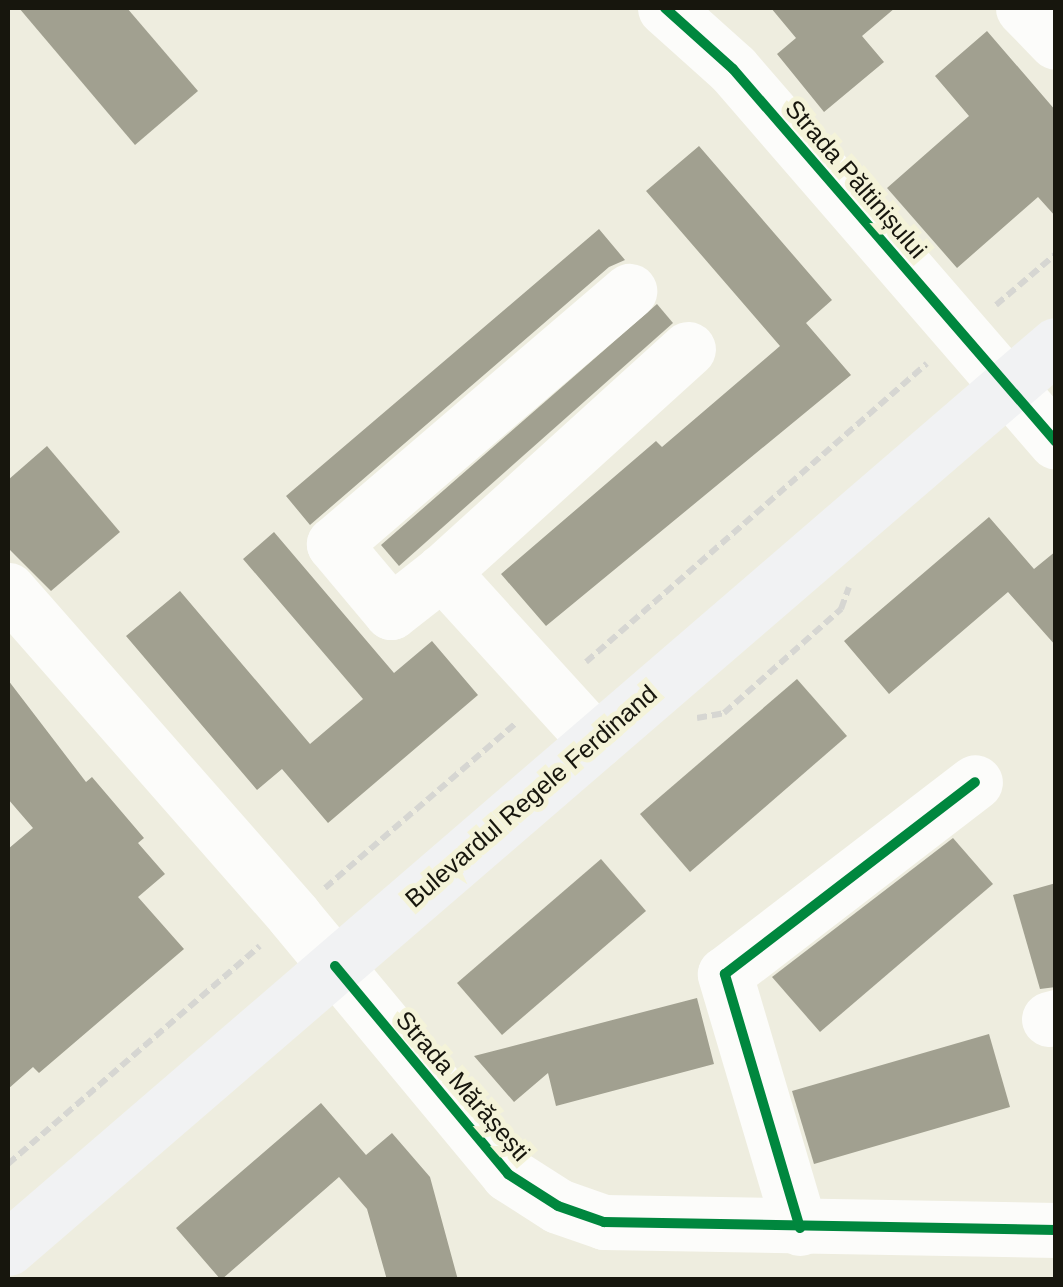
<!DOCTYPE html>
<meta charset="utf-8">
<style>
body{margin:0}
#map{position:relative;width:1063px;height:1287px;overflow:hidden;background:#eeeddf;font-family:Arial,sans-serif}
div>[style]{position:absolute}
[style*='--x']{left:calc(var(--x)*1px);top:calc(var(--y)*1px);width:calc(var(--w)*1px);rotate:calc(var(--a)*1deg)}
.building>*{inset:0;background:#a1a090}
.path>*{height:6px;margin-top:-3px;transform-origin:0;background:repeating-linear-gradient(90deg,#d6d6d2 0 10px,transparent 0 15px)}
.minor>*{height:55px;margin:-27.5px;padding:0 27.5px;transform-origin:27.5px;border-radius:27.5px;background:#fcfcfa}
.major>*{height:55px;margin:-27.5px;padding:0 27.5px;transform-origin:27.5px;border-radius:27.5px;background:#f1f2f3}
.cycleway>*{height:10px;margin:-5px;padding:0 5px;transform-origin:5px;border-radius:5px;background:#00873e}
span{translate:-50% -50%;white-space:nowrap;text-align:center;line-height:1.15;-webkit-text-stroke:10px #f4f3d9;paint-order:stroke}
.street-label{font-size:25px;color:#17160d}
.frame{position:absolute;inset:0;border:10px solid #17160d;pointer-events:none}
</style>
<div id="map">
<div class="building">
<i style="clip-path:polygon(19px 8px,127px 8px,198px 91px,135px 145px)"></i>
<i style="clip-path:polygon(771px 8px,895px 8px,862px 36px,884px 62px,824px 112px,777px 54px,796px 38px)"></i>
<i style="clip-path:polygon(987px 31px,1056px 111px,1056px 217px,1038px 197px,957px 268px,887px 188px,969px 116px,935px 76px)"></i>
<i style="clip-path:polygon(699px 146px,832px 300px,806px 323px,851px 375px,546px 626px,501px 574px,656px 441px,662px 447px,780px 346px,646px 191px)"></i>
<i style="clip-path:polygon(599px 229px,625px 260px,609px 267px,310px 525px,286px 496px)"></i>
<i style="clip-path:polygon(657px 304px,673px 323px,399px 566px,381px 545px)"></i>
<i style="clip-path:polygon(47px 446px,120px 532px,51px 591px,8px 548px,8px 480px)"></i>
<i style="clip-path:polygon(989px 517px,1034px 569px,1056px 551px,1056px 646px,1008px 592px,889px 694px,844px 641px)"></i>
<i style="clip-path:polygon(274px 532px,394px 673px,432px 641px,478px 695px,328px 823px,282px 769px,257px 790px,126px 636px,180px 591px,310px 744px,363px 699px,243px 559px)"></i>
<i style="clip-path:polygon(797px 679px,847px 736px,690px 872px,640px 814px)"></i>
<i style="clip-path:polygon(8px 680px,86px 782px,92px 777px,144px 838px,138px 843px,165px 874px,138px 897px,184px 949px,39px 1073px,33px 1067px,8px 1089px,8px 849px,33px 828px,8px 799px)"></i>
<i style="clip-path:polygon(953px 838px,993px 884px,820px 1032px,772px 977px)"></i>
<i style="clip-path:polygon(601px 859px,646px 911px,502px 1035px,457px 983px)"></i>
<i style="clip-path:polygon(1056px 883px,1056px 987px,1040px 989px,1013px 895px)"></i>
<i style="clip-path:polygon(697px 998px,714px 1064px,556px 1106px,548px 1073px,514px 1102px,474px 1056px)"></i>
<i style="clip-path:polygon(989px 1034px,1010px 1107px,814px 1164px,792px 1091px)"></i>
<i style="clip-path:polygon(321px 1103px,366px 1155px,392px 1133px,430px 1177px,458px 1280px,387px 1280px,367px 1209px,339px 1177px,221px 1280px,176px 1228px)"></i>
</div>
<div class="path">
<i style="--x:996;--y:305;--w:79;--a:-40.4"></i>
<i style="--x:586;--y:662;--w:453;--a:-41.2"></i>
<i style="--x:697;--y:718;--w:27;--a:-10"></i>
<i style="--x:724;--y:713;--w:157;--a:-41.6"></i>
<i style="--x:841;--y:609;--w:23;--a:-70"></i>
<i style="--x:325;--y:888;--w:252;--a:-40.8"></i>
<i style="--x:8;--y:1164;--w:333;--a:-40.9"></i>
</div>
<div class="minor">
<i style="--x:665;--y:8;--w:91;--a:41.9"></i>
<i style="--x:733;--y:69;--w:493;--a:49.1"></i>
<i style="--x:1023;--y:8;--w:47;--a:45.9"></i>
<i style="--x:442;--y:572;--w:332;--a:-42.2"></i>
<i style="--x:8;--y:590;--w:434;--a:48.7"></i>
<i style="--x:294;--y:916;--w:335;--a:50.3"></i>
<i style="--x:508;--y:1174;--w:59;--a:32.6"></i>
<i style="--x:558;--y:1206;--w:49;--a:19.2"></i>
<i style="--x:604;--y:1222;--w:452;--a:1"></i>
<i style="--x:596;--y:741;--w:229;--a:-132.3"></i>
<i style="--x:442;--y:572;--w:65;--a:141.9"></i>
<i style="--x:391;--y:612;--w:89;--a:-130"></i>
<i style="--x:334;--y:544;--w:389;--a:-40.6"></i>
<i style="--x:1049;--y:1019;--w:7;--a:-16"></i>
<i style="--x:800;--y:1228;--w:265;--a:-106.5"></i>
<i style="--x:725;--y:974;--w:315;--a:-37.5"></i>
</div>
<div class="major">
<i style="--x:8;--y:1248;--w:1383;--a:-40.75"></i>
</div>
<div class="cycleway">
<i style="--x:665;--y:8;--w:91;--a:41.9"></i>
<i style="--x:733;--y:69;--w:493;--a:49.1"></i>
<i style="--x:335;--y:966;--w:271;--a:50.2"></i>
<i style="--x:508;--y:1174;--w:59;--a:32.6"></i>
<i style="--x:558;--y:1206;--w:49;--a:19.2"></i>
<i style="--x:604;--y:1222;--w:452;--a:1"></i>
<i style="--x:800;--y:1228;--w:265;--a:-106.5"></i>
<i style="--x:725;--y:974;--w:315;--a:-37.5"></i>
</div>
<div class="street-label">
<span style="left:856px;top:179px;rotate:49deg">Strada Păltinișului</span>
<span style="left:531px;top:796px;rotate:-41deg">Bulevardul Regele Ferdinand</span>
<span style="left:463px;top:1086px;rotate:49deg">Strada Mărășești</span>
</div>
<div class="frame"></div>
</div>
